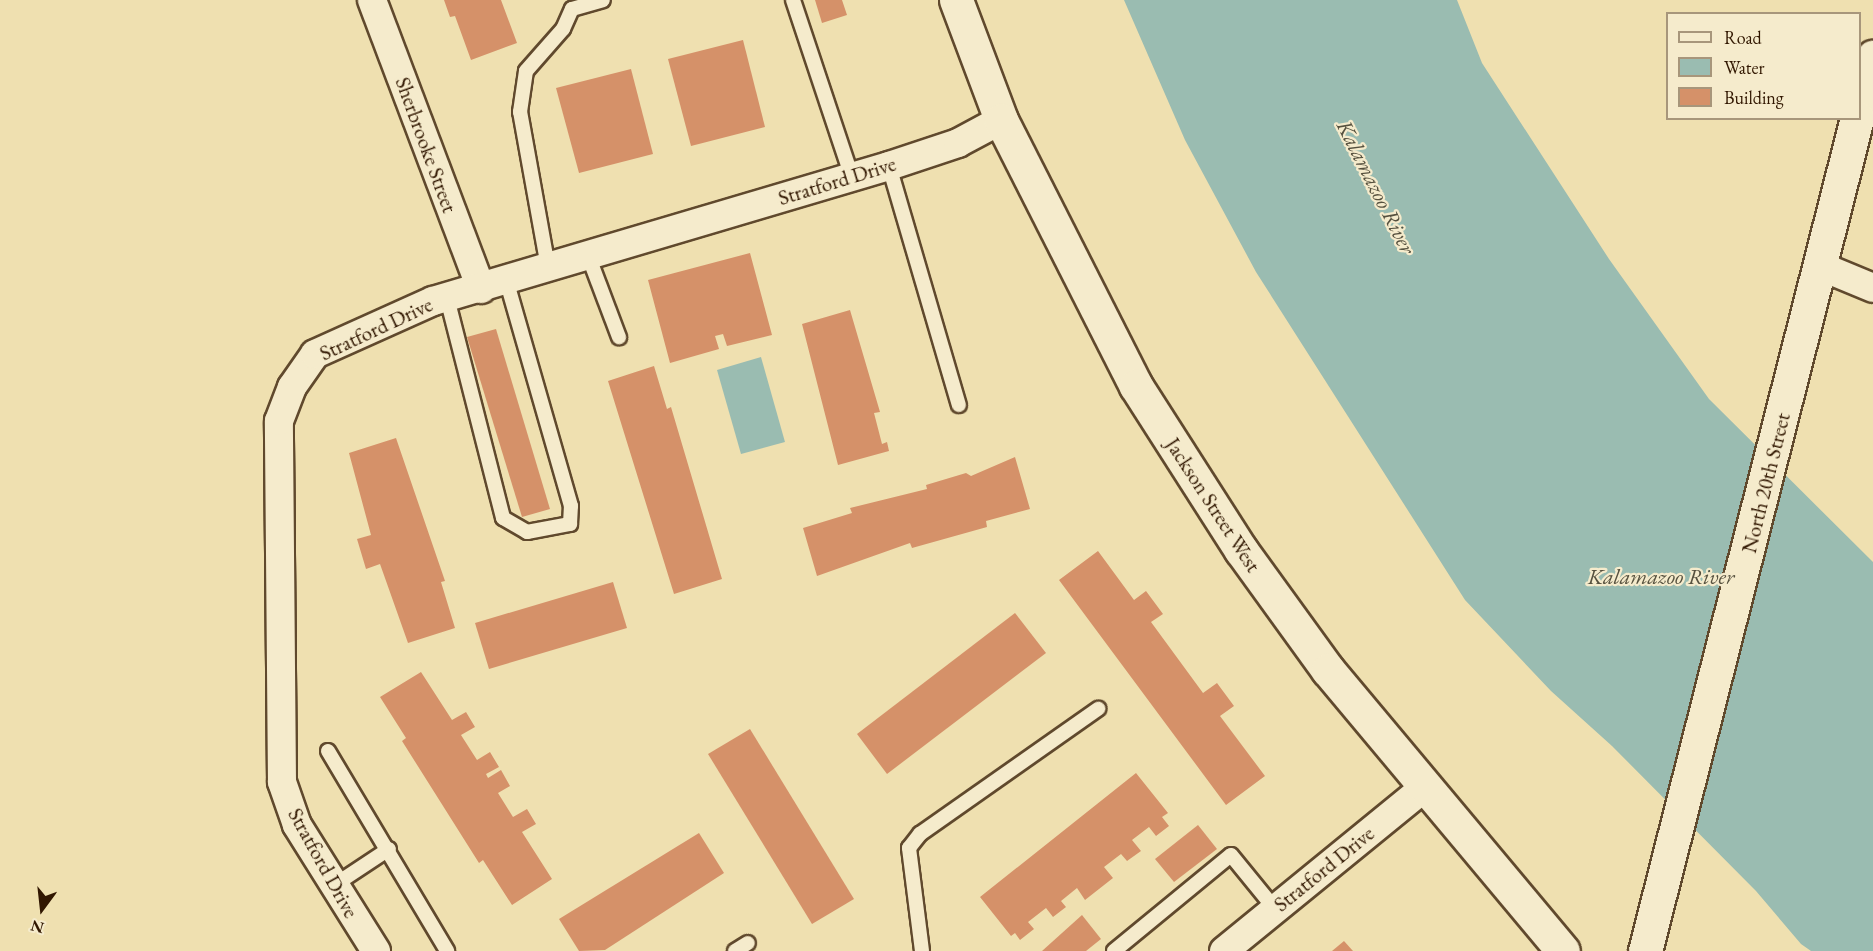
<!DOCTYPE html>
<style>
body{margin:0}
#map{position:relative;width:1873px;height:951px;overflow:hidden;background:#efe0b0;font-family:"EB Garamond",serif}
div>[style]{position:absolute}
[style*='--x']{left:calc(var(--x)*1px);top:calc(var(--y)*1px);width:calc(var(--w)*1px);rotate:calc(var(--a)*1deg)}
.water>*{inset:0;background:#9abcb1}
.building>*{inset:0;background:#d59169}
.roads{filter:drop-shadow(2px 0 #60492d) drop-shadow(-2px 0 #60492d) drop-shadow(0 2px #60492d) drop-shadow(0 -2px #60492d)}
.lane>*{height:14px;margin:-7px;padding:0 7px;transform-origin:7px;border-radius:7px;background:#f5ebcc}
.street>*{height:28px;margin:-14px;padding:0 14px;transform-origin:14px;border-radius:14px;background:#f5ebcc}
.secondary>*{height:33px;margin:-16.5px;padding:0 16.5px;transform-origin:16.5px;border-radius:16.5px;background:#f5ebcc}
span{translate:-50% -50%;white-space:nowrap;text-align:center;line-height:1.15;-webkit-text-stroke:4.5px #f5ebcc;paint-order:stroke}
.street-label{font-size:21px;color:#311701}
.water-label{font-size:22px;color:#56513f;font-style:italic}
.legend{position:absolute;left:1666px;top:12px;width:195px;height:108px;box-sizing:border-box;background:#f5ebcc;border:2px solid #a7967b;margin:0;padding:8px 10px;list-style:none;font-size:18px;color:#311701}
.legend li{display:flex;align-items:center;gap:12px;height:30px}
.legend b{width:30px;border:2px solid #a7967b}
.north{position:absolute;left:12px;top:879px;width:60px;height:60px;-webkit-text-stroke:4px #f5ebcc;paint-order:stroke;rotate:195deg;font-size:16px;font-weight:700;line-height:24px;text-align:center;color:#311701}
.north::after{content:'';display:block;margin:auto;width:21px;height:27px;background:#311701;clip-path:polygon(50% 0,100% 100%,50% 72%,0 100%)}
</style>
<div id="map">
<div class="water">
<i style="clip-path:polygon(1124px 0,1457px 0,1482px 63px,1609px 259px,1709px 399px,1873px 562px,1873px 951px,1811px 951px,1801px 944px,1756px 891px,1612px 746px,1551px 691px,1465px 600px,1256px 272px,1185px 140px)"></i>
<i style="clip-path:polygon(761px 357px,785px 442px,741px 454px,717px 370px)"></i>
</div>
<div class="building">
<i style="clip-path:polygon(444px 0,501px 0,517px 43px,471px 60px,455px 16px,450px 17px)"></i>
<i style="clip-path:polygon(815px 0,842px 0,847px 15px,822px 23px)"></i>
<i style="clip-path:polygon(743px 40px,765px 127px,691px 146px,668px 59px)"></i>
<i style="clip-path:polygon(631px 69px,653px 154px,579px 173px,556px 88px)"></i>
<i style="clip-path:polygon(750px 253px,772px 335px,727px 346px,723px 334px,715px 336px,719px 349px,670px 363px,648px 280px)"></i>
<i style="clip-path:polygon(850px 310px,880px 412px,874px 413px,882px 444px,887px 442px,889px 451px,838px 465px,802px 324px)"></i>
<i style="clip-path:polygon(496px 329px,550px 509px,522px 517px,467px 337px)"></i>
<i style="clip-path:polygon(654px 366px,667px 409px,671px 407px,722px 579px,674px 594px,608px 381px)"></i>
<i style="clip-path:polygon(396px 438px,445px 581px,441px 582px,455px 628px,408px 643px,380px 564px,366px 569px,357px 539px,371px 535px,349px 453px)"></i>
<i style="clip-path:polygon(1015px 457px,1030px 509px,986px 521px,987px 527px,912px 548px,910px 543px,817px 576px,803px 528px,852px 513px,850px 508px,927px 489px,926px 485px,966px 473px,971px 476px)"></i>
<i style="clip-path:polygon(1098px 551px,1134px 600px,1146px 591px,1163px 614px,1151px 622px,1203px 693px,1217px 683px,1234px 706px,1220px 716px,1265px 776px,1226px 805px,1059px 580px)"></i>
<i style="clip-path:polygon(613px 582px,627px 628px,489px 669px,475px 623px)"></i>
<i style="clip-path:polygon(1015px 613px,1046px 653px,887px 774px,857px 734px)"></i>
<i style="clip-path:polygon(421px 672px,452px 720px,466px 712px,475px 727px,461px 735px,477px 760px,490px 752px,499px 767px,486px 774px,488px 778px,501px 770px,510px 786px,498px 793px,513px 817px,527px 809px,536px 824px,522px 832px,552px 879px,512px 905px,483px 860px,479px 863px,402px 741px,406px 738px,380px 697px)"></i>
<i style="clip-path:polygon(750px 729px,854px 899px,812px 924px,708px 754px)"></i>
<i style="clip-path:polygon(1136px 773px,1168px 813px,1162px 817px,1169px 826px,1156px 836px,1149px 827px,1132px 840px,1141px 851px,1127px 861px,1121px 854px,1104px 867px,1113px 878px,1085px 900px,1077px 888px,1061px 901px,1066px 907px,1053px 917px,1046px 908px,1028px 922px,1034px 929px,1020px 940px,1015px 933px,1011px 936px,980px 897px)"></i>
<i style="clip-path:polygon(1198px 825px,1217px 849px,1174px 882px,1155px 859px)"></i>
<i style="clip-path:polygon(699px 833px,724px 873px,605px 950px,579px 951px,559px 919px)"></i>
<i style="clip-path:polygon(1082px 915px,1101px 939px,1086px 951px,1042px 951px)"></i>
<i style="clip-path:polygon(1344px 941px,1353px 951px,1332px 951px)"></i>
</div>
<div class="roads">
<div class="lane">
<i style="--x:793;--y:0;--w:187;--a:71.6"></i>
<i style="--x:889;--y:166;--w:249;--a:73.7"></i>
<i style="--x:588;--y:255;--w:88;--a:69.3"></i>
<i style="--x:548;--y:267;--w:158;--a:-100.2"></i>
<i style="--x:520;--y:112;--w:41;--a:-81.7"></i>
<i style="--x:526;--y:71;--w:56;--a:-48.6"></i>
<i style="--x:563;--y:29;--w:22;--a:-66"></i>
<i style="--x:572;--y:9;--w:32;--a:-16"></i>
<i style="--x:447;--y:298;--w:227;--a:75.7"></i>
<i style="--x:503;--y:518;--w:28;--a:30"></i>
<i style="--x:527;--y:532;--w:44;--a:-10.5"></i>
<i style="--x:570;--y:524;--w:18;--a:-87"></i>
<i style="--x:571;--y:506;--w:236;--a:-106"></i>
<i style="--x:328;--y:751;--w:233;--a:59.2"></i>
<i style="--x:333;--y:886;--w:67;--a:-33.5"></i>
<i style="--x:735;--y:951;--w:15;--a:-32"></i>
<i style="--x:922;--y:951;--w:104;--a:-97.2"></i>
<i style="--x:909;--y:848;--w:18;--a:-52"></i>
<i style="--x:920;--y:834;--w:218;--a:-35.1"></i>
<i style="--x:1114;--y:951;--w:151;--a:-39.4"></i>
<i style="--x:1231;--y:855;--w:70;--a:50.8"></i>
</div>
<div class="street">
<i style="--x:372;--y:0;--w:309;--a:69.3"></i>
<i style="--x:1820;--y:266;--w:57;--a:22.5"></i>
<i style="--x:376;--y:951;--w:149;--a:-122.1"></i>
<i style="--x:297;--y:825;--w:46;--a:-109.2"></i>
<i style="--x:282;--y:782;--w:361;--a:-90.5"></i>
<i style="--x:279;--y:421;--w:36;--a:-69"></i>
<i style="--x:292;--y:387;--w:40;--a:-55.1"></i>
<i style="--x:315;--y:354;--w:129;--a:-24.2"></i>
<i style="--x:433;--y:301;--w:476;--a:-16.5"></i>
<i style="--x:889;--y:166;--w:73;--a:-18.4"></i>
<i style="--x:958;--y:143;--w:49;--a:-28.1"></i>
<i style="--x:1224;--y:951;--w:258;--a:-39.2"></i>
</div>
<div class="secondary">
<i style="--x:956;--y:0;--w:128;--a:69.4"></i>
<i style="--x:1001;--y:120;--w:298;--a:63.1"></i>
<i style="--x:1136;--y:386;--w:195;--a:57.4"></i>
<i style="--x:1241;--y:550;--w:148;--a:54.1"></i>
<i style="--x:1328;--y:670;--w:366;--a:50.1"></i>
<i style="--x:1860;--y:110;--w:55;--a:-76.2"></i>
<i style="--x:1645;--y:951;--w:860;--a:-75.72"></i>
</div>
</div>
<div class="street-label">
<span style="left:426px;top:145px;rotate:70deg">Sherbrooke Street</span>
<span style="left:837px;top:181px;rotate:-17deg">Stratford Drive</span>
<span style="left:376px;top:329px;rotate:-25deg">Stratford Drive</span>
<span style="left:1766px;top:483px;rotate:-76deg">North 20th Street</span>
<span style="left:1213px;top:505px;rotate:57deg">Jackson Street West</span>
<span style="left:323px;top:863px;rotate:61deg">Stratford Drive</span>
<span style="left:1324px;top:869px;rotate:-39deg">Stratford Drive</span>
</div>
<div class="water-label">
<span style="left:1376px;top:187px;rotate:63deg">Kalamazoo River</span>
<span style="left:1661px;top:577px">Kalamazoo River</span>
</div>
<ul class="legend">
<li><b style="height:8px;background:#f5ebcc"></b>Road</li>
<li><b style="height:16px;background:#9abcb1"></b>Water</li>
<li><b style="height:16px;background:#d59169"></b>Building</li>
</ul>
<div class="north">N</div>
</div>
